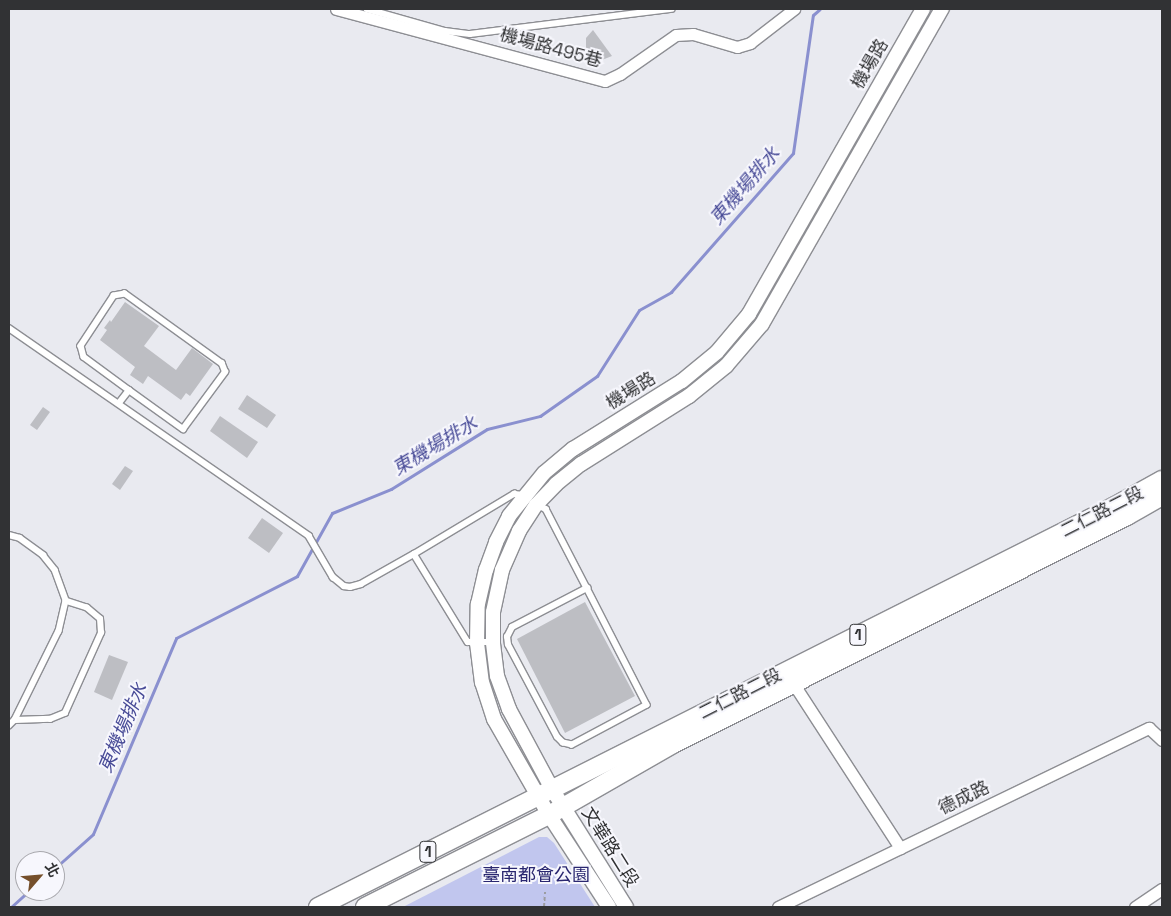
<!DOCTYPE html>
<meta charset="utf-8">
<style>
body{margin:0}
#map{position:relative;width:1171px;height:916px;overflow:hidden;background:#e9eaf0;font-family:"Space Grotesk","Noto Sans TC",sans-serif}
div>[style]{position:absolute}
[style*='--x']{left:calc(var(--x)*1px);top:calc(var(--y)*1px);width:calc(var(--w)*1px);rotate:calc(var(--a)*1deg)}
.green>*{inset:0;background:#c1c6ee}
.stream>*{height:3px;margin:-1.5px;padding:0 1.5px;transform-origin:1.5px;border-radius:1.5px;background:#8a90cf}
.building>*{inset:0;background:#bdbec3}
.path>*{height:2px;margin-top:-1px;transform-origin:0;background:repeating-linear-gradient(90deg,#9b9ca0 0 4px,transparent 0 6.5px)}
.roads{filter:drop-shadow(1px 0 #8d8e93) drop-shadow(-1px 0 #8d8e93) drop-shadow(0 1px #8d8e93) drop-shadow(0 -1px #8d8e93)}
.service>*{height:5.5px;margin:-2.75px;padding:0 2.75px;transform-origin:2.75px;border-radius:2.75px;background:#fff}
.minor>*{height:11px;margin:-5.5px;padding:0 5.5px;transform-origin:5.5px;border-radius:5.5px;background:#fff}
.tertiary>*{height:14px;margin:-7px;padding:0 7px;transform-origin:7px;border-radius:7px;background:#fff}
.primary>*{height:18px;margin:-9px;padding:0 9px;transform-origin:9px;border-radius:9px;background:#fff}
span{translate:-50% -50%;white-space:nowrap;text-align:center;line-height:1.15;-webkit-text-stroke:4px #f7f7fd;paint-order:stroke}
.shield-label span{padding:1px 4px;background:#f7f7fd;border:1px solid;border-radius:4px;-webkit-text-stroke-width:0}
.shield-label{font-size:16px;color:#313234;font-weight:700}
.street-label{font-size:18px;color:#313234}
.park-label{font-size:18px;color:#2a2770}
.water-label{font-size:19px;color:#484b97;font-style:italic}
.frame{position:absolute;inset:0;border:10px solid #313234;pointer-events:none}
.north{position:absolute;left:15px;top:851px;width:50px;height:50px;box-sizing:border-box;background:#f7f7fd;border:1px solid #a8a8ad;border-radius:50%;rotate:63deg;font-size:14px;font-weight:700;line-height:20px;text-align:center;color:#313234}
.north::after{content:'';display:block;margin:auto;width:18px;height:22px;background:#754f2b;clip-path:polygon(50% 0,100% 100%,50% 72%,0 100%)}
</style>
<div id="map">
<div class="green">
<i style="clip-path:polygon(539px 837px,547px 837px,554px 843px,595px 907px,403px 907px)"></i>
</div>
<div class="stream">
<i style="--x:55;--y:868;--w:51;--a:-41.8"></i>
<i style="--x:93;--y:834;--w:213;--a:-67"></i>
<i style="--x:176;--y:638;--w:136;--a:-27.1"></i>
<i style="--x:297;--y:576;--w:72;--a:-60.9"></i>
<i style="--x:332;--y:513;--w:64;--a:-22.1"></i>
<i style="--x:391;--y:489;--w:113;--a:-32"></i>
<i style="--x:487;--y:429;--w:55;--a:-13.8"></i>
<i style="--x:540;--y:416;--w:70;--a:-35.1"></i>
<i style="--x:597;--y:376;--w:78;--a:-57.5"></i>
<i style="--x:639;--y:310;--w:37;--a:-29"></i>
<i style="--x:671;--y:292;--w:185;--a:-48.7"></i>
<i style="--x:793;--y:153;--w:139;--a:-81.8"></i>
<i style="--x:813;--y:15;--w:9;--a:-41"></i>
<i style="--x:11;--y:907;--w:24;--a:-42"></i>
</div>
<div class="building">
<i style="clip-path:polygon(593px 30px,612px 56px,602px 60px,592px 56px,586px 48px,586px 38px)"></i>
<i style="clip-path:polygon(125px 302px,159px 326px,144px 346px,176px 370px,192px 348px,213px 364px,190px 396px,186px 393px,181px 400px,148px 376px,143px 384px,130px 375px,135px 367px,100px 340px,107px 330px,104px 328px,110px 320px,111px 322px)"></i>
<i style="clip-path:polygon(247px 395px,276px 415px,267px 428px,238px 409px)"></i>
<i style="clip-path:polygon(43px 407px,50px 412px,37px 430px,30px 425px)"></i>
<i style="clip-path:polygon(220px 416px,258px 442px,247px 458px,210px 431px)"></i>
<i style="clip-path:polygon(125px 466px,133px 471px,120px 490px,112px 484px)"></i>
<i style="clip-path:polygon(262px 518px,283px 533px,269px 553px,248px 538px)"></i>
<i style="clip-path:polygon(585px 602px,635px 696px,565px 733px,517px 639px)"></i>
<i style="clip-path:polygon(109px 655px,128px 662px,112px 700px,94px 692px)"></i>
</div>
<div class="path">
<i style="--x:544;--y:907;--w:15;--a:-86"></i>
</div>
<div class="roads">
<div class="service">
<i style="--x:367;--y:9;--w:81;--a:15.8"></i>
<i style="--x:445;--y:31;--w:25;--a:7"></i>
<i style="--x:470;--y:34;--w:203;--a:-7.1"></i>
<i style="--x:9;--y:328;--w:365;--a:34.7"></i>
<i style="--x:309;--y:536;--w:48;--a:59.7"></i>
<i style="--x:333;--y:577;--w:14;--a:39"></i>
<i style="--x:344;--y:586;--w:6;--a:9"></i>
<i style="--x:350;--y:587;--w:11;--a:-15"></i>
<i style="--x:361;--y:584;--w:61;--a:-29.5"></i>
<i style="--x:414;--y:554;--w:117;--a:-31"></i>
<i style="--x:514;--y:494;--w:10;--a:6"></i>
<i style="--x:119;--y:403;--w:16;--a:-52"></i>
<i style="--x:129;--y:390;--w:67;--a:35.8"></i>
<i style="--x:183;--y:429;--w:71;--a:-53.6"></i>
<i style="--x:225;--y:372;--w:9;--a:-111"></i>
<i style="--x:222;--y:364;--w:120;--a:-144.2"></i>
<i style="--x:125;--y:294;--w:11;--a:170"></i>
<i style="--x:114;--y:296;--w:60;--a:123.4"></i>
<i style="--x:81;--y:346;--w:11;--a:75"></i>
<i style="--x:84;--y:357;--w:56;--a:36.3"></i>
<i style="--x:538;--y:505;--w:9;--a:27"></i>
<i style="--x:546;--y:509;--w:89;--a:62.6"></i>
<i style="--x:587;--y:588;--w:131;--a:62.9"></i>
<i style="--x:647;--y:705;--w:85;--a:151.9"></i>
<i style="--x:572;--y:745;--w:9;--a:-167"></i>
<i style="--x:563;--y:743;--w:8;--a:-135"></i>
<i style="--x:557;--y:737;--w:104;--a:-118"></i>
<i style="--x:508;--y:645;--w:8;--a:-97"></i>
<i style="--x:507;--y:637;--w:11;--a:-63"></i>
<i style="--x:512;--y:627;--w:85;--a:-27.5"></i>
<i style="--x:9;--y:535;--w:11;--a:15"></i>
<i style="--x:20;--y:538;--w:29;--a:36"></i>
<i style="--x:43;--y:555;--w:19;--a:51"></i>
<i style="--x:55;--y:570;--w:33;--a:70"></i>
<i style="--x:66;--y:601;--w:31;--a:103"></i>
<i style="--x:59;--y:631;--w:99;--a:116.3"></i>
<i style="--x:15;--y:720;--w:8;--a:135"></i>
<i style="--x:414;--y:554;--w:103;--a:58.5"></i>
<i style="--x:468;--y:642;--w:25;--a:0"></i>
<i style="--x:15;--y:720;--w:35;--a:-2"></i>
<i style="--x:50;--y:719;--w:16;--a:-22"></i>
<i style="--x:65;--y:713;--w:88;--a:-65.8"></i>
<i style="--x:101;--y:633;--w:14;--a:-94"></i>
<i style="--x:100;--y:619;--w:17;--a:-140"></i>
<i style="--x:87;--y:608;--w:22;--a:-162"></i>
</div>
<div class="minor">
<i style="--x:336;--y:9;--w:278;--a:15"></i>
<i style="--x:605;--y:81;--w:17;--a:-25"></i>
<i style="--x:620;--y:74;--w:68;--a:-34.9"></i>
<i style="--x:676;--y:35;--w:17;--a:-3"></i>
<i style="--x:693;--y:34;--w:46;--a:16.5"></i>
<i style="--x:737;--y:47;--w:14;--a:-17"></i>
<i style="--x:750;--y:43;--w:56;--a:-37.7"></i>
<i style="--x:793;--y:683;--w:197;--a:57"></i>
<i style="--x:778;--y:907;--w:412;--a:-25.8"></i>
<i style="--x:1149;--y:728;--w:18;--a:43"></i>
<i style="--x:1135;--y:907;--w:32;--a:-34"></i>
</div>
<div class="tertiary">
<i style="--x:609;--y:907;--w:110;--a:-123.1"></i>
<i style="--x:549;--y:815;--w:111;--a:-119.8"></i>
<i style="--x:494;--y:719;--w:38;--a:-108"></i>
<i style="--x:482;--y:683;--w:40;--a:-97.1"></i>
<i style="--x:477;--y:643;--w:39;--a:-89"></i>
<i style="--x:478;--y:604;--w:35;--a:-77"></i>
<i style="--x:486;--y:570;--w:30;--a:-70"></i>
<i style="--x:496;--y:542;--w:29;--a:-63"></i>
<i style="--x:509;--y:516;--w:55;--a:-50.9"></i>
<i style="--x:544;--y:473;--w:38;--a:-40"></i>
<i style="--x:573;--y:449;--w:128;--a:-32"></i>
<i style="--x:682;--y:381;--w:45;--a:-39.6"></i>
<i style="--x:717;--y:352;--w:50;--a:-49.9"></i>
<i style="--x:749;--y:314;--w:351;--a:-60.3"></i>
<i style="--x:626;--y:907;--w:139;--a:-122.1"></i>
<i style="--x:552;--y:789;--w:91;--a:-118.3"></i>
<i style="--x:509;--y:709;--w:35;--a:-110"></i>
<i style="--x:497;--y:676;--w:34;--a:-97"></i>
<i style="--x:493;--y:642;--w:30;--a:-90"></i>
<i style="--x:493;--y:612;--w:43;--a:-77.9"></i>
<i style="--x:502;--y:570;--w:43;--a:-66.4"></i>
<i style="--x:519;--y:531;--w:31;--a:-57"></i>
<i style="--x:536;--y:505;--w:29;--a:-46"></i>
<i style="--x:556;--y:484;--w:32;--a:-39"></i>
<i style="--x:581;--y:464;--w:128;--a:-32.2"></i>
<i style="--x:689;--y:396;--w:48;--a:-39"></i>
<i style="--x:726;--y:366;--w:55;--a:-49.4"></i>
<i style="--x:762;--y:324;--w:363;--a:-60.3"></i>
</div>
<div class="primary">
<i style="--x:318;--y:907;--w:892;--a:-26.71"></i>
<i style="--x:1115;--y:506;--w:54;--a:-29"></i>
<i style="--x:365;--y:907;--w:206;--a:-26.6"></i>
<i style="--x:549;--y:815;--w:143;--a:-29.8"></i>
<i style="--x:673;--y:744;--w:508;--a:-26.67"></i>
<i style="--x:1127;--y:516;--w:40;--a:-29.7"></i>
</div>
</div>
<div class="shield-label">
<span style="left:858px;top:635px">1</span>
<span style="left:428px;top:852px">1</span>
</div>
<div class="street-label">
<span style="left:551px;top:48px;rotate:15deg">機場路495巷</span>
<span style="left:870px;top:64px;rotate:-60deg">機場路</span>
<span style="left:631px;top:391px;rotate:-32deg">機場路</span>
<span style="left:1102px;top:512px;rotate:-27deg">二仁路二段</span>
<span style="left:740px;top:694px;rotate:-27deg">二仁路二段</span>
<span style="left:964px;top:798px;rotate:-26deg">德成路</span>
<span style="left:610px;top:847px;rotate:58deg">文華路二段</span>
</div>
<div class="park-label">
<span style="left:536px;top:875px">臺南都會公園</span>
</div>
<div class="water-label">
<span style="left:745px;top:186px;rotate:-49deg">東機場排水</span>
<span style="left:435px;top:446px;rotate:-31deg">東機場排水</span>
<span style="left:123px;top:728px;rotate:-67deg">東機場排水</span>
</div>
<div class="frame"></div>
<div class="north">北</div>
</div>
